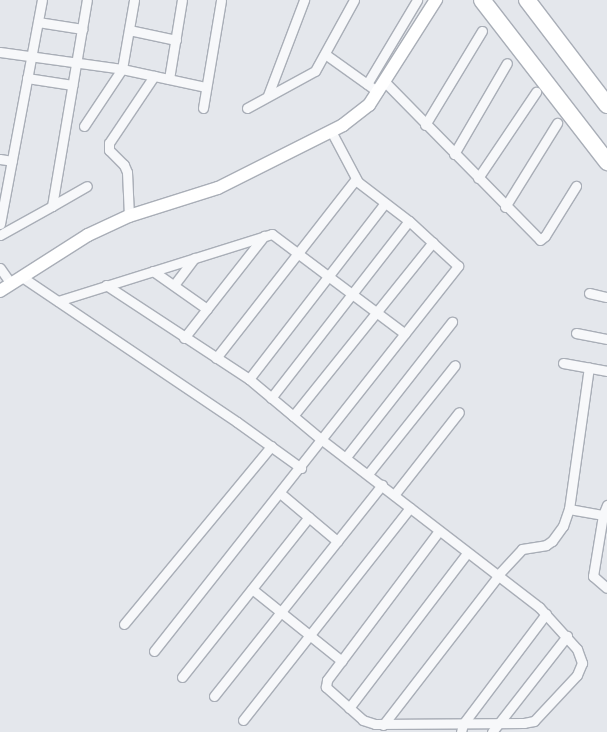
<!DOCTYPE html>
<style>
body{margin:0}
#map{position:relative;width:607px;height:732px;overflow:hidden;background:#e4e7ec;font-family:"Sofia Sans Condensed",sans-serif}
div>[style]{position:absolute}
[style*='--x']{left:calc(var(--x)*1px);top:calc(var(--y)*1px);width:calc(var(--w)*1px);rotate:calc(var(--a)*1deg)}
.roads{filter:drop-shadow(1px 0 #a9aeb7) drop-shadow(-1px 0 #a9aeb7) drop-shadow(0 1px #a9aeb7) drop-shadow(0 -1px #a9aeb7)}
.street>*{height:9px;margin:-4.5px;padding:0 4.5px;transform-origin:4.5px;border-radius:4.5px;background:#f7f8fa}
.secondary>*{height:12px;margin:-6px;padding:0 6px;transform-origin:6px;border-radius:6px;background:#fff}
.highway>*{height:16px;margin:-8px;padding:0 8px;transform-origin:8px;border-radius:8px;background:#fff}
span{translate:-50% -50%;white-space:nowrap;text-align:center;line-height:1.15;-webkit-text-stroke:4.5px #f4f6f9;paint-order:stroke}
</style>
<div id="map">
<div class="roads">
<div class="street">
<i style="--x:38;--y:22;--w:45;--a:9"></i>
<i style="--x:129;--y:30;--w:48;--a:12"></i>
<i style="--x:0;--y:52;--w:123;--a:7.9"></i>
<i style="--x:122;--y:69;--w:86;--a:12.1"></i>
<i style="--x:325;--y:54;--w:65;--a:35.6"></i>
<i style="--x:27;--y:78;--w:46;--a:8.8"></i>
<i style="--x:169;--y:79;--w:80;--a:-80.7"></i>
<i style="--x:385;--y:82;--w:221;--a:45.5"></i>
<i style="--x:540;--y:240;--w:6;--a:-39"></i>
<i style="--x:545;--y:236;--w:59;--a:-58.2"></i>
<i style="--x:367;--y:84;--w:98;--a:-59.2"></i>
<i style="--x:268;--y:95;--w:102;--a:-69.2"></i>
<i style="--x:203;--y:108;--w:109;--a:-80.5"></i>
<i style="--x:247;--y:108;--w:77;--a:-28.6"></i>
<i style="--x:315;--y:71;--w:81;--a:-61.2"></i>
<i style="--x:425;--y:125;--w:110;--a:-58.8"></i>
<i style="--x:84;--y:126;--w:69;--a:-56.3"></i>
<i style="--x:122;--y:69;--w:70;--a:-80.1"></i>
<i style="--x:454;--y:154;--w:105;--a:-59.8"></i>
<i style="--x:0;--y:159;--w:12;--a:9"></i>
<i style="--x:478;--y:178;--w:104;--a:-56"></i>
<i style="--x:52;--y:206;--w:40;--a:-29.7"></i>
<i style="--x:505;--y:207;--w:99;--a:-58.2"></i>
<i style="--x:129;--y:216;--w:44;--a:-92.6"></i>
<i style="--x:127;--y:172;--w:8;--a:-113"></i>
<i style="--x:124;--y:165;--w:21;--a:-135"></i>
<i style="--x:109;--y:150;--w:7;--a:-90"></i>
<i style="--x:109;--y:143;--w:81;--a:-56.1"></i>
<i style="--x:0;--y:224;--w:228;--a:-79.4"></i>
<i style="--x:0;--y:235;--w:60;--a:-29.1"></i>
<i style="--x:52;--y:206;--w:209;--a:-80.4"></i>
<i style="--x:0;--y:268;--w:19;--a:55"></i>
<i style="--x:153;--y:271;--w:66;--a:35.1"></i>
<i style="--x:22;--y:277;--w:259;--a:34"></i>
<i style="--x:237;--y:422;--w:79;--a:35.7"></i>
<i style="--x:106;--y:285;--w:171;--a:33.3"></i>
<i style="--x:249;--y:379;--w:95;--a:39.9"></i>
<i style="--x:322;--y:440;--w:274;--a:37.6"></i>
<i style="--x:539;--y:607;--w:57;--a:47.9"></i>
<i style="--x:577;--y:649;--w:15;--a:70"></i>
<i style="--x:582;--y:663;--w:13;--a:113"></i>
<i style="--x:577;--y:675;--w:63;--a:133.1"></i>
<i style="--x:534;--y:721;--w:10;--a:169"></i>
<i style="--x:524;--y:723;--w:149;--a:179.6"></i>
<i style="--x:375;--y:724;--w:13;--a:-162"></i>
<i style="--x:363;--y:720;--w:50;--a:-138.3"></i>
<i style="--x:326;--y:687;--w:7;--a:-82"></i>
<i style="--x:327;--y:680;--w:186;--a:-53.1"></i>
<i style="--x:174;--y:285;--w:34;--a:-53"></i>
<i style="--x:589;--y:293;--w:18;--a:13"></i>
<i style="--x:58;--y:301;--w:224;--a:-17.4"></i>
<i style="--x:272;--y:234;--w:166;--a:36.9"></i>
<i style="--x:576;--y:333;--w:32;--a:11"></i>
<i style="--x:184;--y:338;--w:130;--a:-51.9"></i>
<i style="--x:216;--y:358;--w:227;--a:-52"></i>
<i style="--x:563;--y:363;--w:45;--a:10.3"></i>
<i style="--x:249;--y:379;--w:222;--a:-52.3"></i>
<i style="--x:271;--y:398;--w:224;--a:-52.1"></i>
<i style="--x:293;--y:416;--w:223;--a:-51.2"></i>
<i style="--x:346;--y:457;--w:172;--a:-51.9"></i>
<i style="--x:368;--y:474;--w:139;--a:-51.4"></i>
<i style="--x:280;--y:493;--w:75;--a:40.1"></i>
<i style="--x:394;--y:495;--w:105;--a:-51.9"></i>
<i style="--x:569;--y:509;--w:143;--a:-82"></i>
<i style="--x:607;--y:515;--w:4;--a:180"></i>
<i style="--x:603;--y:515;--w:62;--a:99.3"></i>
<i style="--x:593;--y:576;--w:18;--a:41"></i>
<i style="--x:497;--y:576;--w:37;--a:-47"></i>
<i style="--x:522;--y:549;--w:24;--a:-9"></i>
<i style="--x:546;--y:545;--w:7;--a:-34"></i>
<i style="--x:552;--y:541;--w:19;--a:-54"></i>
<i style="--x:563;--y:526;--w:18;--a:-71"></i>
<i style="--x:569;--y:509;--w:35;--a:10"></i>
<i style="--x:603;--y:515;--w:11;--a:-68"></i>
<i style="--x:252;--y:589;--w:115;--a:38.7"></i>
<i style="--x:124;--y:624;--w:231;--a:-50.4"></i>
<i style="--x:154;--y:651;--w:491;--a:-51.7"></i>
<i style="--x:458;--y:266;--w:67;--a:-137.4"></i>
<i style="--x:409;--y:221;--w:64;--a:-142.6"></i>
<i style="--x:358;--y:182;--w:58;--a:-117.9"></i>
<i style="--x:182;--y:677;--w:204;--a:-51.6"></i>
<i style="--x:214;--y:696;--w:270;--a:-51.5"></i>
<i style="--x:349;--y:708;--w:195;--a:-52.7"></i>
<i style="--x:243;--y:720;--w:270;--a:-51.8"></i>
<i style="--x:383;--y:725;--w:188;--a:-52.3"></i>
<i style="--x:461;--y:732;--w:8;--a:-76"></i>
<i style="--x:463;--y:724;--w:138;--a:-53"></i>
<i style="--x:492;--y:732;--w:122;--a:-52"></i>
</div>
<div class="secondary">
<i style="--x:0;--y:291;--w:104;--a:-32.5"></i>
<i style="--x:88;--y:235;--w:45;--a:-24.9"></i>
<i style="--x:129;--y:216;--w:93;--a:-17.5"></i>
<i style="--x:218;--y:188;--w:140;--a:-26.7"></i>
<i style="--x:343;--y:125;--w:33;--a:-38"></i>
<i style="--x:369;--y:105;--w:125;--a:-57.5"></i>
</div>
<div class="highway">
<i style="--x:482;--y:0;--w:205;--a:52.3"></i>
<i style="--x:527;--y:0;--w:132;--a:52.7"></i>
</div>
</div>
</div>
